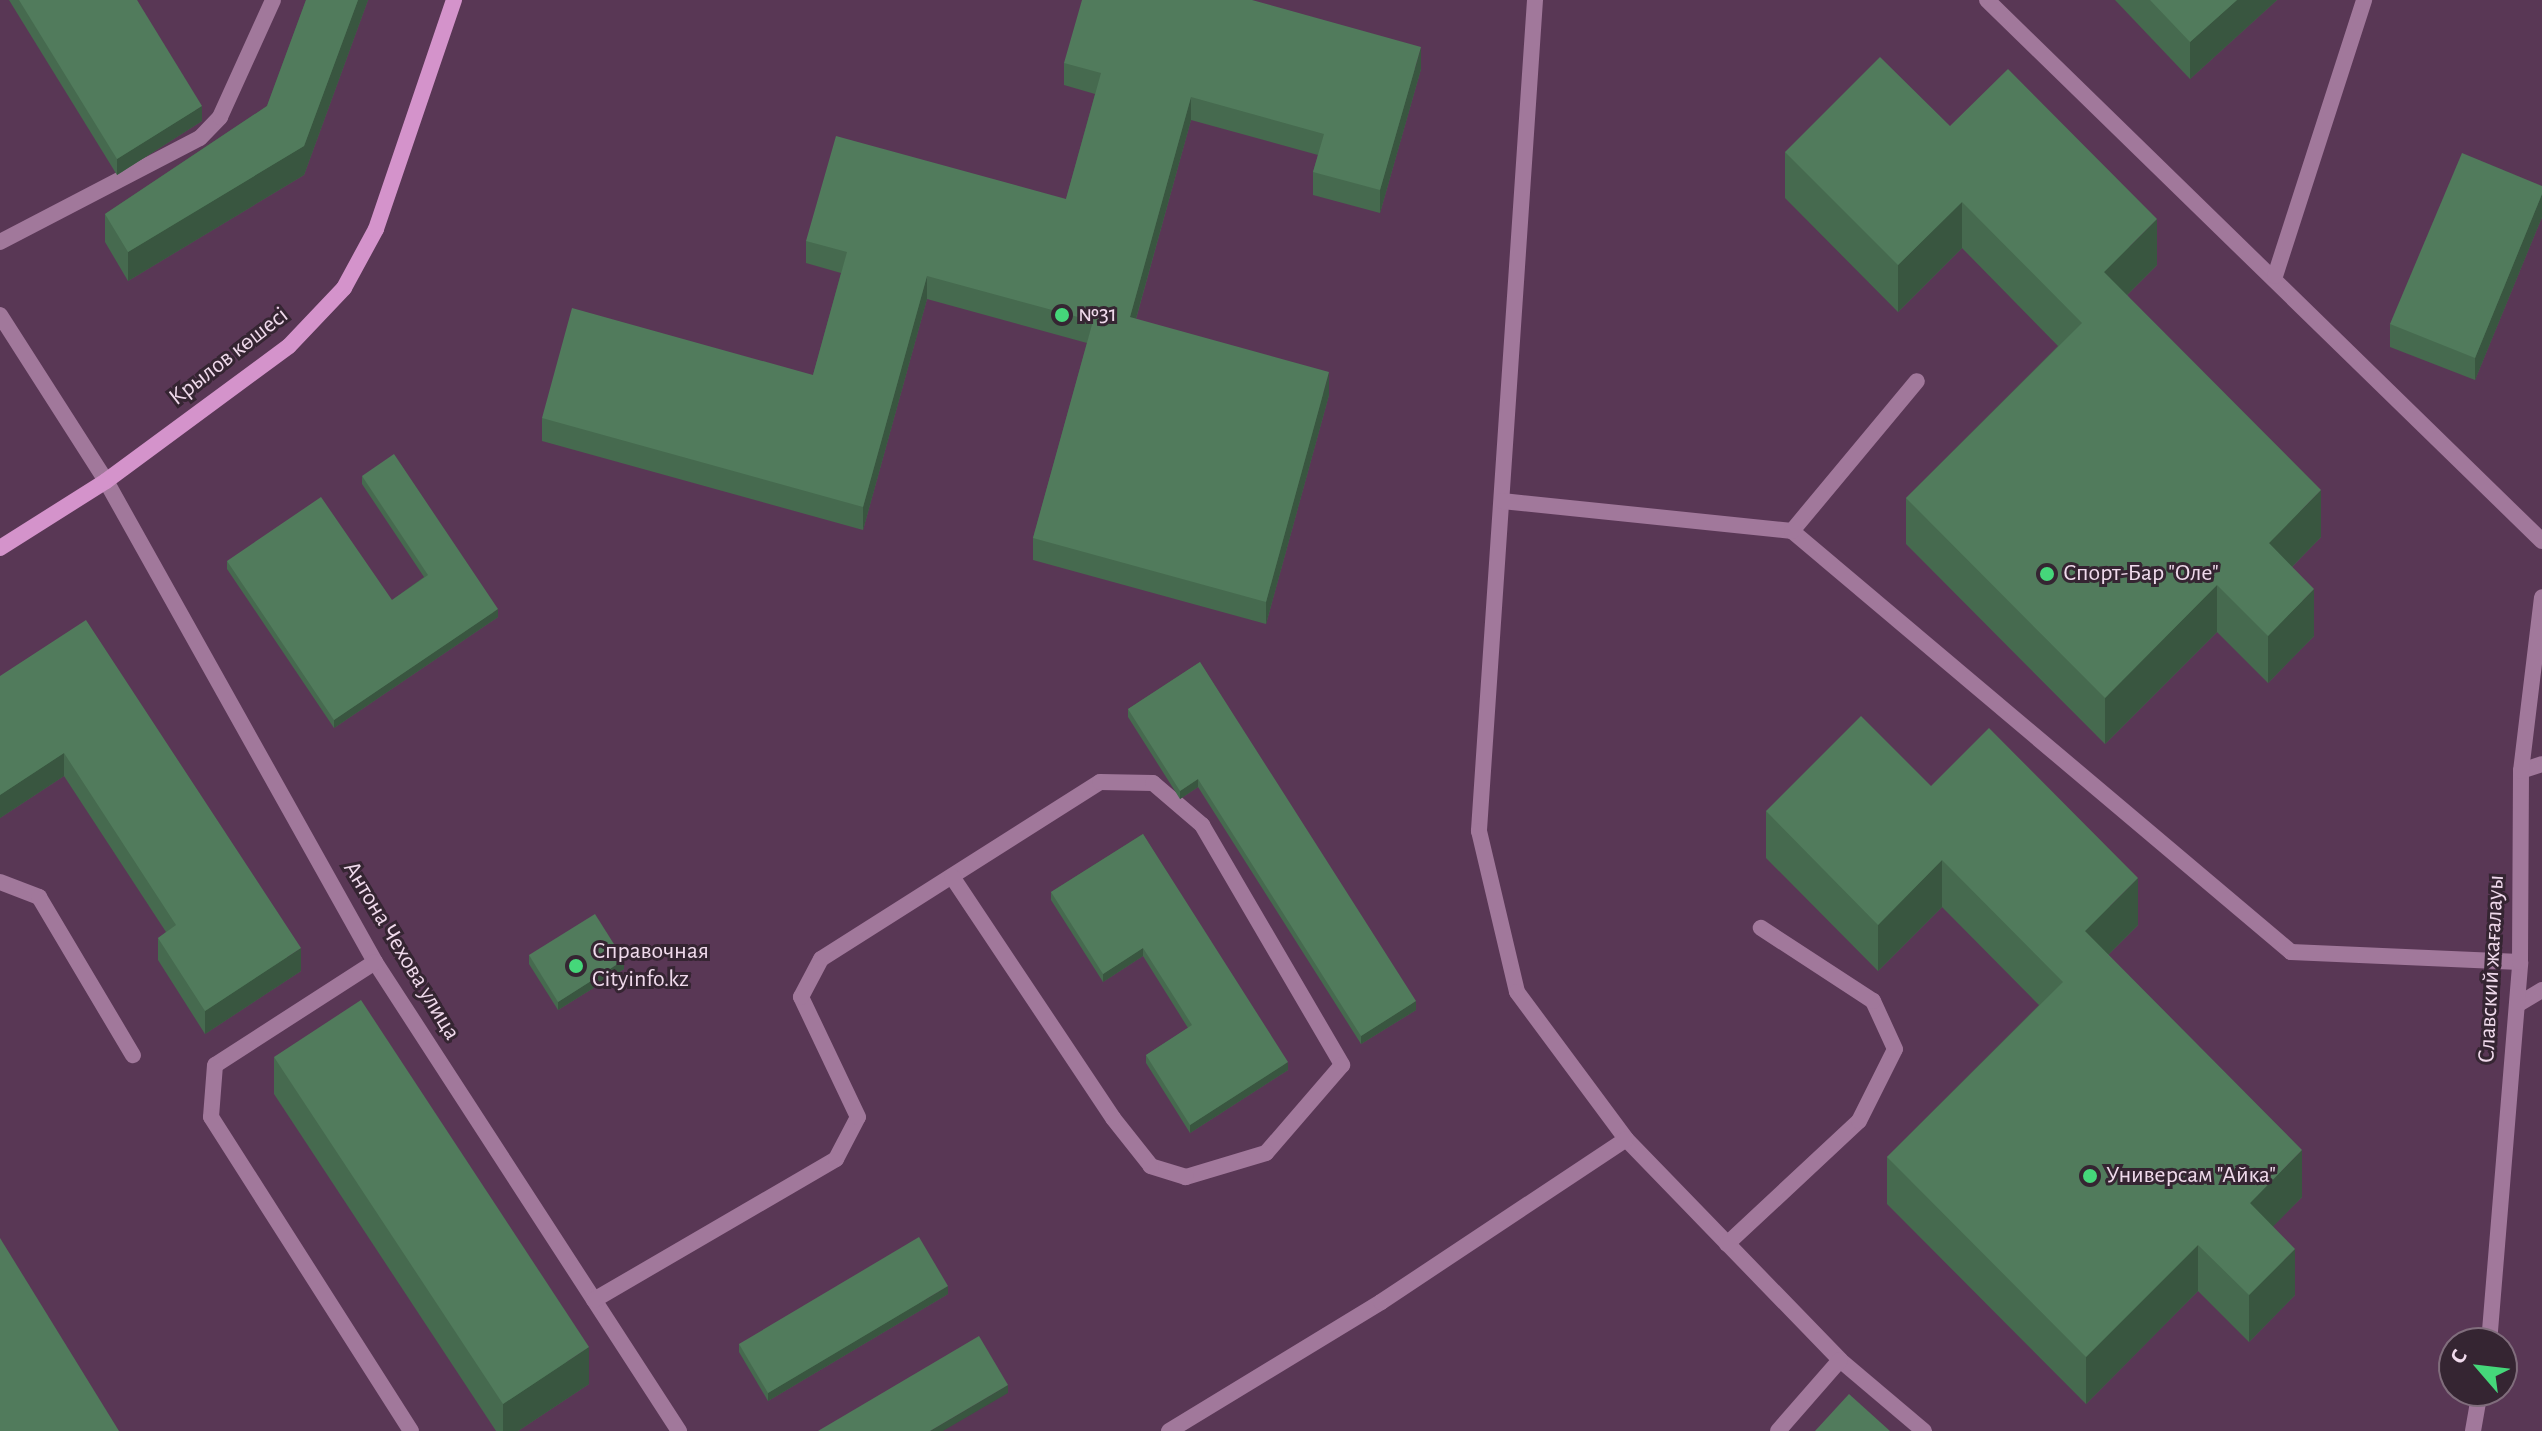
<!DOCTYPE html>
<meta charset="utf-8">
<style>
body{margin:0}
#map{position:relative;width:2542px;height:1431px;overflow:hidden;background:#593755;font-family:"Alegreya Sans",sans-serif}
div>[style]{position:absolute}
[style*='--x']{left:calc(var(--x)*1px);top:calc(var(--y)*1px);width:calc(var(--w)*1px);rotate:calc(var(--a)*1deg)}
.service>*{height:16px;margin:-8px;padding:0 8px;transform-origin:8px;border-radius:8px;background:#a1789b}
.tertiary>*{height:16px;margin:-8px;padding:0 8px;transform-origin:8px;border-radius:8px;background:#a1789b}
.secondary>*{height:16px;margin:-8px;padding:0 8px;transform-origin:8px;border-radius:8px;background:#d493cb}
.wall>*{inset:0;background:#466a4f}
.shaded-wall>*{inset:0;background:#395640}
.building>*{inset:0;background:#517b5c}
.dots>*{width:22px;height:22px;translate:-50% -50%;box-sizing:border-box;border:4px solid #352532;border-radius:50%}
span{translate:-50% -50%;white-space:nowrap;text-align:center;line-height:1.15;-webkit-text-stroke:6px #352532;paint-order:stroke}
.poi-label{font-size:24px;color:#f0daec}
.left{translate:0 -50%;text-align:left}
.street-label{font-size:24px;color:#f0daec}
.north{position:absolute;left:2438px;top:1327px;width:80px;height:80px;box-sizing:border-box;background:#352532;border:2px solid #806d7c;border-radius:50%;rotate:298deg;font-size:22px;font-weight:700;line-height:32px;text-align:center;color:#f0daec}
.north::after{content:'';display:block;margin:auto;width:28px;height:36px;background:#45d77a;clip-path:polygon(50% 0,100% 100%,50% 72%,0 100%)}
</style>
<div id="map">
<div class="service">
<i style="--x:1535;--y:0;--w:833;--a:93.86"></i>
<i style="--x:1479;--y:831;--w:165;--a:76.7"></i>
<i style="--x:1517;--y:992;--w:183;--a:53.4"></i>
<i style="--x:1626;--y:1139;--w:308;--a:45.9"></i>
<i style="--x:1840;--y:1360;--w:110;--a:40.2"></i>
<i style="--x:1987;--y:0;--w:775;--a:44.27"></i>
<i style="--x:0;--y:242;--w:225;--a:-27.5"></i>
<i style="--x:200;--y:138;--w:29;--a:-46"></i>
<i style="--x:220;--y:117;--w:128;--a:-65.6"></i>
<i style="--x:2275;--y:276;--w:290;--a:-72.1"></i>
<i style="--x:0;--y:315;--w:197;--a:57.4"></i>
<i style="--x:106;--y:481;--w:551;--a:60.78"></i>
<i style="--x:375;--y:962;--w:559;--a:57.05"></i>
<i style="--x:1502;--y:501;--w:292;--a:5.9"></i>
<i style="--x:1792;--y:531;--w:653;--a:40.15"></i>
<i style="--x:2291;--y:952;--w:229;--a:2.5"></i>
<i style="--x:1792;--y:531;--w:195;--a:-50.2"></i>
<i style="--x:2521;--y:771;--w:22;--a:-18"></i>
<i style="--x:0;--y:882;--w:42;--a:21"></i>
<i style="--x:39;--y:897;--w:184;--a:59.3"></i>
<i style="--x:375;--y:962;--w:190;--a:147.2"></i>
<i style="--x:215;--y:1065;--w:52;--a:94.4"></i>
<i style="--x:211;--y:1117;--w:372;--a:57.5"></i>
<i style="--x:2517;--y:1005;--w:29;--a:-31"></i>
<i style="--x:1727;--y:1244;--w:180;--a:-43"></i>
<i style="--x:1859;--y:1121;--w:80;--a:-63.4"></i>
<i style="--x:1895;--y:1049;--w:53;--a:-114.6"></i>
<i style="--x:1873;--y:1001;--w:134;--a:-146.9"></i>
<i style="--x:594;--y:1300;--w:280;--a:-30.2"></i>
<i style="--x:836;--y:1159;--w:47;--a:-62.4"></i>
<i style="--x:858;--y:1117;--w:133;--a:-115.4"></i>
<i style="--x:801;--y:997;--w:43;--a:-62.2"></i>
<i style="--x:821;--y:959;--w:330;--a:-32.4"></i>
<i style="--x:1100;--y:782;--w:53;--a:1.1"></i>
<i style="--x:1153;--y:783;--w:65;--a:40.6"></i>
<i style="--x:1202;--y:825;--w:278;--a:59.7"></i>
<i style="--x:1342;--y:1065;--w:116;--a:130.8"></i>
<i style="--x:1266;--y:1153;--w:84;--a:163.3"></i>
<i style="--x:1186;--y:1177;--w:37;--a:-163"></i>
<i style="--x:1151;--y:1166;--w:61;--a:-128.4"></i>
<i style="--x:1113;--y:1118;--w:290;--a:-123.7"></i>
<i style="--x:1169;--y:1431;--w:248;--a:-31.3"></i>
<i style="--x:1381;--y:1302;--w:294;--a:-33.6"></i>
<i style="--x:1778;--y:1431;--w:94;--a:-48.9"></i>
</div>
<div class="tertiary">
<i style="--x:2489;--y:1343;--w:382;--a:-85.3"></i>
<i style="--x:2520;--y:962;--w:191;--a:-89.7"></i>
<i style="--x:2521;--y:771;--w:175;--a:-83.1"></i>
<i style="--x:2473;--y:1431;--w:41;--a:-80.1"></i>
</div>
<div class="secondary">
<i style="--x:0;--y:548;--w:125;--a:-32.3"></i>
<i style="--x:106;--y:481;--w:227;--a:-36.4"></i>
<i style="--x:289;--y:346;--w:80;--a:-46.5"></i>
<i style="--x:344;--y:288;--w:67;--a:-61.5"></i>
<i style="--x:376;--y:229;--w:242;--a:-71.2"></i>
</div>
<div class="wall">
<i style="clip-path:polygon(9px 0,137px 0,202px 121px,117px 175px)"></i>
<i style="clip-path:polygon(306px 0,368px 0,304px 175px,128px 281px,105px 242px,105px 214px,267px 106px)"></i>
<i style="clip-path:polygon(2115px 0,2277px 0,2190px 79px)"></i>
<i style="clip-path:polygon(1064px 63px,1421px 69px,1380px 213px,1313px 195px,1313px 172px,1318px 155px,1191px 120px,1136px 319px,1329px 395px,1266px 624px,1033px 560px,1033px 538px,1087px 343px,927px 299px,863px 530px,542px 441px,542px 418px,813px 375px,841px 273px,806px 263px,806px 241px,1066px 199px,1095px 94px,1064px 85px)"></i>
<i style="clip-path:polygon(1950px 126px,2157px 265px,2127px 295px,2321px 537px,2292px 567px,2314px 636px,2268px 683px,2217px 632px,2105px 744px,1906px 544px,1906px 498px,2058px 346px,1962px 248px,1898px 312px,1785px 198px,1785px 152px)"></i>
<i style="clip-path:polygon(2542px 186px,2542px 217px,2475px 380px,2390px 347px,2390px 324px)"></i>
<i style="clip-path:polygon(362px 476px,498px 617px,334px 728px,227px 569px,227px 561px,392px 600px,424px 577px,362px 484px)"></i>
<i style="clip-path:polygon(1200px 662px,1416px 1010px,1361px 1044px,1198px 787px,1180px 799px,1128px 717px,1128px 709px)"></i>
<i style="clip-path:polygon(0 676px,301px 971px,205px 1034px,158px 960px,158px 938px,166px 932px,64px 776px,0 818px)"></i>
<i style="clip-path:polygon(1931px 786px,2138px 925px,2108px 955px,2302px 1197px,2273px 1226px,2295px 1295px,2249px 1342px,2198px 1291px,2086px 1404px,1887px 1204px,1887px 1157px,2039px 1005px,1942px 907px,1878px 971px,1766px 858px,1766px 811px)"></i>
<i style="clip-path:polygon(1143px 834px,1288px 1070px,1190px 1133px,1146px 1063px,1146px 1055px,1188px 1028px,1143px 956px,1103px 982px,1051px 900px,1051px 892px)"></i>
<i style="clip-path:polygon(529px 955px,624px 969px,558px 1010px,529px 964px)"></i>
<i style="clip-path:polygon(274px 1057px,589px 1384px,518px 1431px,496px 1431px,274px 1094px)"></i>
<i style="clip-path:polygon(948px 1294px,768px 1401px,739px 1352px,739px 1344px)"></i>
</div>
<div class="shaded-wall">
<i style="clip-path:polygon(358px 0,368px 0,304px 175px,128px 281px,128px 252px,304px 146px)"></i>
<i style="clip-path:polygon(2237px 0,2277px 0,2190px 79px,2190px 42px)"></i>
<i style="clip-path:polygon(1421px 47px,1421px 69px,1380px 213px,1380px 190px)"></i>
<i style="clip-path:polygon(1191px 97px,1191px 120px,1130px 340px,1130px 317px)"></i>
<i style="clip-path:polygon(202px 106px,202px 121px,117px 175px,117px 159px)"></i>
<i style="clip-path:polygon(2542px 194px,2542px 217px,2475px 380px,2475px 358px)"></i>
<i style="clip-path:polygon(1962px 202px,1962px 248px,1898px 312px,1898px 265px)"></i>
<i style="clip-path:polygon(2157px 219px,2157px 265px,2104px 318px,2104px 272px)"></i>
<i style="clip-path:polygon(927px 276px,927px 299px,863px 530px,863px 507px)"></i>
<i style="clip-path:polygon(1329px 372px,1329px 395px,1266px 624px,1266px 602px)"></i>
<i style="clip-path:polygon(2321px 490px,2321px 537px,2269px 590px,2269px 543px)"></i>
<i style="clip-path:polygon(2217px 585px,2217px 632px,2105px 744px,2105px 698px)"></i>
<i style="clip-path:polygon(2314px 589px,2314px 636px,2268px 683px,2268px 636px)"></i>
<i style="clip-path:polygon(498px 609px,498px 617px,334px 728px,334px 720px)"></i>
<i style="clip-path:polygon(64px 753px,64px 776px,0 818px,0 795px)"></i>
<i style="clip-path:polygon(1198px 779px,1198px 787px,1180px 799px,1180px 791px)"></i>
<i style="clip-path:polygon(1942px 860px,1942px 907px,1878px 971px,1878px 925px)"></i>
<i style="clip-path:polygon(2138px 878px,2138px 925px,2085px 978px,2085px 931px)"></i>
<i style="clip-path:polygon(301px 948px,301px 971px,205px 1034px,205px 1011px)"></i>
<i style="clip-path:polygon(1143px 948px,1143px 956px,1103px 982px,1103px 974px)"></i>
<i style="clip-path:polygon(624px 960px,624px 969px,558px 1010px,558px 1002px)"></i>
<i style="clip-path:polygon(1416px 1001px,1416px 1010px,1361px 1044px,1361px 1036px)"></i>
<i style="clip-path:polygon(1288px 1062px,1288px 1070px,1190px 1133px,1190px 1125px)"></i>
<i style="clip-path:polygon(2302px 1150px,2302px 1197px,2250px 1250px,2250px 1203px)"></i>
<i style="clip-path:polygon(2198px 1245px,2198px 1291px,2086px 1404px,2086px 1357px)"></i>
<i style="clip-path:polygon(2295px 1249px,2295px 1295px,2249px 1342px,2249px 1295px)"></i>
<i style="clip-path:polygon(948px 1286px,948px 1294px,768px 1401px,768px 1393px)"></i>
<i style="clip-path:polygon(589px 1347px,589px 1384px,518px 1431px,503px 1431px,503px 1404px)"></i>
<i style="clip-path:polygon(1008px 1385px,1008px 1393px,943px 1431px,930px 1431px)"></i>
</div>
<div class="building">
<i style="clip-path:polygon(19px 0,137px 0,202px 106px,117px 159px)"></i>
<i style="clip-path:polygon(306px 0,358px 0,304px 146px,128px 252px,105px 214px,267px 106px)"></i>
<i style="clip-path:polygon(1082px 0,1252px 0,1421px 47px,1380px 190px,1313px 172px,1324px 134px,1191px 97px,1130px 317px,1329px 372px,1266px 602px,1033px 538px,1093px 321px,927px 276px,863px 507px,542px 418px,572px 308px,813px 375px,847px 252px,806px 241px,836px 136px,1066px 199px,1101px 73px,1064px 63px)"></i>
<i style="clip-path:polygon(2150px 0,2237px 0,2190px 42px)"></i>
<i style="clip-path:polygon(1880px 57px,1950px 126px,2008px 69px,2157px 219px,2104px 272px,2321px 490px,2269px 543px,2314px 589px,2268px 636px,2217px 585px,2105px 698px,1906px 498px,2082px 323px,1962px 202px,1898px 265px,1785px 152px)"></i>
<i style="clip-path:polygon(2462px 153px,2542px 186px,2542px 194px,2475px 358px,2390px 324px)"></i>
<i style="clip-path:polygon(394px 454px,498px 609px,334px 720px,227px 561px,321px 497px,392px 600px,428px 575px,362px 476px)"></i>
<i style="clip-path:polygon(86px 620px,301px 948px,205px 1011px,158px 938px,176px 925px,64px 753px,0 795px,0 676px)"></i>
<i style="clip-path:polygon(1200px 662px,1416px 1001px,1361px 1036px,1198px 779px,1180px 791px,1128px 709px)"></i>
<i style="clip-path:polygon(1861px 716px,1931px 786px,1989px 728px,2138px 878px,2085px 931px,2302px 1150px,2250px 1203px,2295px 1249px,2249px 1295px,2198px 1245px,2086px 1357px,1887px 1157px,2063px 982px,1942px 860px,1878px 925px,1766px 811px)"></i>
<i style="clip-path:polygon(1143px 834px,1288px 1062px,1190px 1125px,1146px 1055px,1192px 1025px,1143px 948px,1103px 974px,1051px 892px)"></i>
<i style="clip-path:polygon(595px 914px,624px 960px,558px 1002px,529px 955px)"></i>
<i style="clip-path:polygon(361px 1000px,589px 1347px,503px 1404px,274px 1057px)"></i>
<i style="clip-path:polygon(919px 1237px,948px 1286px,768px 1393px,739px 1344px)"></i>
<i style="clip-path:polygon(0 1238px,119px 1431px,0 1431px)"></i>
<i style="clip-path:polygon(979px 1336px,1008px 1385px,930px 1431px,818px 1431px)"></i>
<i style="clip-path:polygon(1849px 1394px,1890px 1431px,1815px 1431px)"></i>
</div>
<div class="dots">
<i style="left:1062px;top:315px;background:#45d77a"></i>
<i style="left:2047px;top:574px;background:#45d77a"></i>
<i style="left:576px;top:966px;background:#45d77a"></i>
<i style="left:2090px;top:1176px;background:#45d77a"></i>
</div>
<div class="poi-label">
<span class="left" style="left:1078px;top:315px">№31</span>
<span class="left" style="left:2063px;top:574px">Спорт-Бар "Оле"</span>
<span class="left" style="left:592px;top:966px">Справочная<br>Cityinfo.kz</span>
<span class="left" style="left:2106px;top:1176px">Универсам "Айка"</span>
</div>
<div class="street-label">
<span style="left:229px;top:357px;rotate:-38deg">Крылов көшесі</span>
<span style="left:401px;top:951px;rotate:59deg">Антона Чехова улица</span>
<span style="left:2492px;top:969px;rotate:-87deg">Славский жағалауы</span>
</div>
<div class="north">С</div>
</div>
